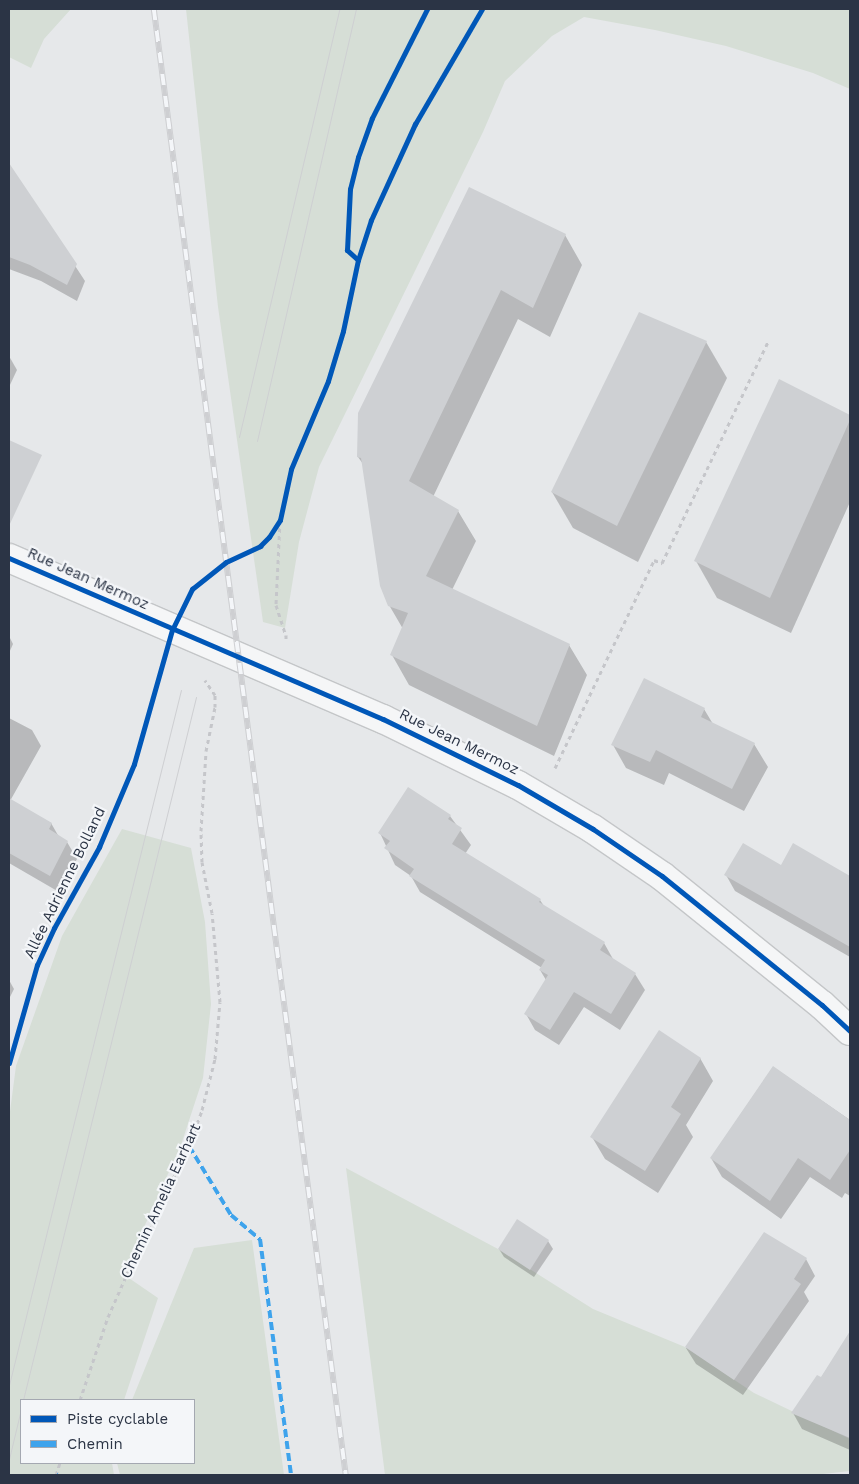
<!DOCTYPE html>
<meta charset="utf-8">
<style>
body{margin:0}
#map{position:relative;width:859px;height:1484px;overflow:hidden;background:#e6e8ea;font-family:"Work Sans",sans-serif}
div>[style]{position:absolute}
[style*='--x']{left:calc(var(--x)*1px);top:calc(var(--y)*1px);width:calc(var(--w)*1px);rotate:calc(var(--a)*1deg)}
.green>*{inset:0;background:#d6ded6}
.shadow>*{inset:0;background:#0003}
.building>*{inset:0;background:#ced0d3}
.path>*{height:3px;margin-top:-1.5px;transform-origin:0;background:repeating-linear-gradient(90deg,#c5c6ca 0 4px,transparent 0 8px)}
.roads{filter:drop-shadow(1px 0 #c4c6c8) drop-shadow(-1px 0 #c4c6c8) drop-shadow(0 1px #c4c6c8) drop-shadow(0 -1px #c4c6c8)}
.street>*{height:28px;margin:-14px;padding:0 14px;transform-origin:14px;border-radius:14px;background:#f5f6f7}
.tram>*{height:1px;margin:-0.5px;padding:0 0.5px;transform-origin:0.5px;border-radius:0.5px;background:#cecfd2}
.rail>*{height:5.5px;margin-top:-2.75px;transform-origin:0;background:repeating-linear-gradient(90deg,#f4f6f9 0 11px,#cecfd2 0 22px);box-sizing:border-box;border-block:1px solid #cecfd2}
.quiet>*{height:4px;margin-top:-2px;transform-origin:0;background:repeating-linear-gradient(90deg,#3ea3ec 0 8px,transparent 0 12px)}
.cycleway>*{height:5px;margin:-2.5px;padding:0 2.5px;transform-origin:2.5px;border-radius:2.5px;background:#0057b8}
span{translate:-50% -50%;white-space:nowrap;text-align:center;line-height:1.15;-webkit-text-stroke:4.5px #f4f6f9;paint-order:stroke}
.street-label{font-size:15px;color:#2b3445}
.frame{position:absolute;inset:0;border:10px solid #2b3445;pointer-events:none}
.legend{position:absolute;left:20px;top:1399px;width:175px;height:65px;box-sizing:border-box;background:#f4f6f9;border:1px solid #a4a8b1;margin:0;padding:6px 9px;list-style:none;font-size:15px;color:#2b3445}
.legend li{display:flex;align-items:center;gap:10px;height:25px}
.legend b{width:25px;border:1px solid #a4a8b1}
</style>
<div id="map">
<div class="green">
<i style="clip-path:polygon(9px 9px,71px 9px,44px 39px,31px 68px,9px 57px)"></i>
<i style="clip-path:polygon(186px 9px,850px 9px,850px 89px,813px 73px,726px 46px,655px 30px,584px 17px,552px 36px,505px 81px,483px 132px,319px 467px,299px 542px,285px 628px,263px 622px,218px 307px)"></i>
<i style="clip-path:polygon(122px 829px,191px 848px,205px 922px,211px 1004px,203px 1078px,181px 1145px,123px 1274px,158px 1298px,124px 1400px,21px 1400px,21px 1463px,112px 1463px,114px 1475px,9px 1475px,9px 1119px,16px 1066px,62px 936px)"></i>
<i style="clip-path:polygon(346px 1168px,498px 1249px,593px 1309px,685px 1347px,754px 1393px,850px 1439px,850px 1471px,814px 1475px,385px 1475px)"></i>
<i style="clip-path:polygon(252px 1240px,284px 1475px,120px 1475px,117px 1463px,194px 1463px,194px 1400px,132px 1400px,194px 1248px)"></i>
</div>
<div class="shadow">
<i style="clip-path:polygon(9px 165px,85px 281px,77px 301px,41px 281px,9px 269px)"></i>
<i style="clip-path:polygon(470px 189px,565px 235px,582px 265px,550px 337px,518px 319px,433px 497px,458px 511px,476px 541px,452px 590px,569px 645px,587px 675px,554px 756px,409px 685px,392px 655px,403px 629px,389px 605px,363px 464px,358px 457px)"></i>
<i style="clip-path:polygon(706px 342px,727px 378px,638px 562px,573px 528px,552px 492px)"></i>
<i style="clip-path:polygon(9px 356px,17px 370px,9px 387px)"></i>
<i style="clip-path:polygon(779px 381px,850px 417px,850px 502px,791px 633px,717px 598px,696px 561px)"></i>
<i style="clip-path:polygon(9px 636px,13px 644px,9px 653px)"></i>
<i style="clip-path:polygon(704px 709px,713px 724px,754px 744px,768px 767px,744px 811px,669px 773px,664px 785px,626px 768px,613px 745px)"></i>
<i style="clip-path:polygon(9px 718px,32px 730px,41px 746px,10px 801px,51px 823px,59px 837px,67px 842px,77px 859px,59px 892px,9px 863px)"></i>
<i style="clip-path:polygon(450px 816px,471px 845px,465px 854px,540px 900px,544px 906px,604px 943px,613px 959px,635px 974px,645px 990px,620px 1030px,584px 1007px,559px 1045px,535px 1030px,526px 1014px,546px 980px,540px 970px,542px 968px,420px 892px,411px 876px,395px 865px,380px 833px)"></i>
<i style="clip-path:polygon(793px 845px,850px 878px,850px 957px,735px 891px,726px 875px,781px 867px)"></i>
<i style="clip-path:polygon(9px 980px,14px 989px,9px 999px)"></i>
<i style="clip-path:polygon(700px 1058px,713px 1081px,686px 1125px,693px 1137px,658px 1193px,605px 1159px,592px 1137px)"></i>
<i style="clip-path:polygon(773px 1067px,850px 1120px,850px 1196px,845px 1193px,842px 1198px,810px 1177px,781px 1219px,722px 1177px,711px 1158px)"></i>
<i style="clip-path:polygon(548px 1241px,553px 1249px,534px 1277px,504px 1257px,499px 1249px)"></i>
<i style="clip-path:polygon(806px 1259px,815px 1276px,804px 1292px,809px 1301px,743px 1395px,696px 1364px,686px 1348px)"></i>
<i style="clip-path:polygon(850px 1333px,850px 1450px,802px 1429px,793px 1413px,821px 1378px)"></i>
</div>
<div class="building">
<i style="clip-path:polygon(9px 163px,77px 264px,67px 285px,30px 265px,9px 257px)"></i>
<i style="clip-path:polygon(469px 187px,566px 234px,533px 308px,501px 290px,409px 481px,459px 510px,426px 576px,570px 644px,537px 726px,390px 655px,408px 613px,388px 606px,380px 586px,361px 458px,357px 457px,358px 413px)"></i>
<i style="clip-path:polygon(639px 312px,707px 341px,617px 526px,551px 492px)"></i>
<i style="clip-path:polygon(779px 379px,850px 415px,850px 420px,770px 598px,694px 561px)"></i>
<i style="clip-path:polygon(9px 440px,42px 455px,9px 526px)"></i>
<i style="clip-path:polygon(644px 678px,705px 708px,701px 717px,755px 743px,732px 789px,656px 750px,650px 762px,611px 745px)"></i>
<i style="clip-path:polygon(408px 787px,451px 815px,448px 819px,462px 828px,452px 844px,541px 899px,539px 902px,605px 942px,600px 950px,636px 973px,611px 1014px,574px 992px,550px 1030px,524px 1014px,548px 975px,539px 970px,545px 960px,409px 876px,414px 869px,384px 848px,390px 841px,378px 833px)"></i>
<i style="clip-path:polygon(9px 798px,52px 823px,49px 829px,68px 841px,50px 876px,9px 853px)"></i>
<i style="clip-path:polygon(743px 843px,781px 865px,793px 843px,850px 876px,850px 947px,724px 875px)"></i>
<i style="clip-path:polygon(659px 1030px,701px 1058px,671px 1107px,681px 1114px,645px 1171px,590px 1137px)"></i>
<i style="clip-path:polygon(773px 1066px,850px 1120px,850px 1150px,830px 1180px,798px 1158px,770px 1201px,710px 1158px)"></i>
<i style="clip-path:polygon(517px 1219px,549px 1240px,530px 1270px,498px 1249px)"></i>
<i style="clip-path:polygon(764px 1232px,807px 1258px,794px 1279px,801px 1284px,734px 1380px,685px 1347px)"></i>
<i style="clip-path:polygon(850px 1331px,850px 1438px,791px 1413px,817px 1375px,821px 1377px)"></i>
</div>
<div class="path">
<i style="--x:280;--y:520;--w:85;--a:92.7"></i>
<i style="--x:276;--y:605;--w:32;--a:72"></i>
<i style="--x:286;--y:635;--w:7;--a:90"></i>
<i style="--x:555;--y:768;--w:230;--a:-64.5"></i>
<i style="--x:654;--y:560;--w:9;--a:21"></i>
<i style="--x:662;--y:563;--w:247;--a:-64.4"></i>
<i style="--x:80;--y:1400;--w:88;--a:-71.4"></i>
<i style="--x:108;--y:1317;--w:64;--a:-66.2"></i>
<i style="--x:134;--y:1258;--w:125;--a:-63.8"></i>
<i style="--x:189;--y:1146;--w:38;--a:-70"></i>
<i style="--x:202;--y:1110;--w:53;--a:-75.7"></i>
<i style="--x:215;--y:1059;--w:57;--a:-85"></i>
<i style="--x:220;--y:1002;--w:89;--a:-95.1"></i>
<i style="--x:212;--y:913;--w:52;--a:-101.1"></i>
<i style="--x:202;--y:862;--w:31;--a:-92"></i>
<i style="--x:201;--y:831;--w:80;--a:-86.4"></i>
<i style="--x:206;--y:751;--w:45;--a:-78.4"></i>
<i style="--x:215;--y:707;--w:12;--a:-90"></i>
<i style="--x:215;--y:695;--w:18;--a:-124"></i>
<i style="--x:56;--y:1475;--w:13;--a:-72"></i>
</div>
<div class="roads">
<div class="street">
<i style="--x:9;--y:558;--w:407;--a:23.3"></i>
<i style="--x:383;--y:719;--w:150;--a:26.1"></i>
<i style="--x:518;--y:785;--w:87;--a:30.4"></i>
<i style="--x:593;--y:829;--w:83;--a:34.3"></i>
<i style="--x:662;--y:876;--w:206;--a:38.9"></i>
<i style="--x:822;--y:1005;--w:38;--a:43"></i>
</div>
</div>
<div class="tram">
<i style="--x:239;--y:437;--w:440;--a:-76.8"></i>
<i style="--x:257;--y:441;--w:443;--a:-77.1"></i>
<i style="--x:9;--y:1385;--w:716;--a:-76.1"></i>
<i style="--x:23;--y:1400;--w:724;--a:-76.17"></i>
<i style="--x:9;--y:1459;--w:51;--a:-76.5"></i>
</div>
<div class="rail">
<i style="--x:154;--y:9;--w:1479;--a:82.54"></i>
</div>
<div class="quiet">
<i style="--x:189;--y:1146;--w:81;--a:58.7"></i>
<i style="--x:231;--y:1215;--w:38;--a:40"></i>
<i style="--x:260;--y:1239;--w:238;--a:82.5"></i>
<i style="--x:56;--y:1474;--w:1;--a:45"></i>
</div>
<div class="cycleway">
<i style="--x:358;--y:260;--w:15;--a:-138"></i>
<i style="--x:347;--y:250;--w:61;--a:-87.2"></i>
<i style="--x:350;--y:189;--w:33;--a:-76"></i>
<i style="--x:358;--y:157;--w:41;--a:-70.3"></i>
<i style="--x:372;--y:118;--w:122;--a:-63.2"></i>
<i style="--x:9;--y:558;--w:407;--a:23.3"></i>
<i style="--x:383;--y:719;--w:150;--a:26.1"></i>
<i style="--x:518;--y:785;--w:87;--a:30.4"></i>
<i style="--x:593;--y:829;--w:83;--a:34.3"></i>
<i style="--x:662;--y:876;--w:206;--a:38.9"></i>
<i style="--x:822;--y:1005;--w:38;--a:43"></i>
<i style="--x:9;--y:1063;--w:102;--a:-74.1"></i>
<i style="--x:37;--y:965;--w:41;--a:-65.3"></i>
<i style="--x:54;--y:928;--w:93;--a:-60.9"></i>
<i style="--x:99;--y:847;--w:90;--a:-67.1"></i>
<i style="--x:134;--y:764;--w:139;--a:-74.2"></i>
<i style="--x:172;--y:630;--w:46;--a:-64"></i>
<i style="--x:192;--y:589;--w:43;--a:-38.5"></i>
<i style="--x:226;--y:562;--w:38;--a:-25"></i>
<i style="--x:260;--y:546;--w:13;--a:-45"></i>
<i style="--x:269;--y:537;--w:20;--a:-57"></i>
<i style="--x:280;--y:520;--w:52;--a:-77.8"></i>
<i style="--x:291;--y:469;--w:95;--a:-67.2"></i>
<i style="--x:328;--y:381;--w:52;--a:-73.3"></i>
<i style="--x:343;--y:331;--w:73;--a:-78.1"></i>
<i style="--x:358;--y:260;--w:42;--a:-72"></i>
<i style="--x:371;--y:220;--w:106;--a:-65.4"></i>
<i style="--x:415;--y:124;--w:133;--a:-59.8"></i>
</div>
<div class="street-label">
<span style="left:88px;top:579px;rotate:24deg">Rue Jean Mermoz</span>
<span style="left:459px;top:742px;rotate:26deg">Rue Jean Mermoz</span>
<span style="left:65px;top:883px;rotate:-64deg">Allée Adrienne Bolland</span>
<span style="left:161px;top:1201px;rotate:-65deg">Chemin Amelia Earhart</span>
</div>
<div class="frame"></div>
<ul class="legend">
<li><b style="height:6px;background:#0057b8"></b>Piste cyclable</li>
<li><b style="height:6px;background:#3ea3ec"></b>Chemin</li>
</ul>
</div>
